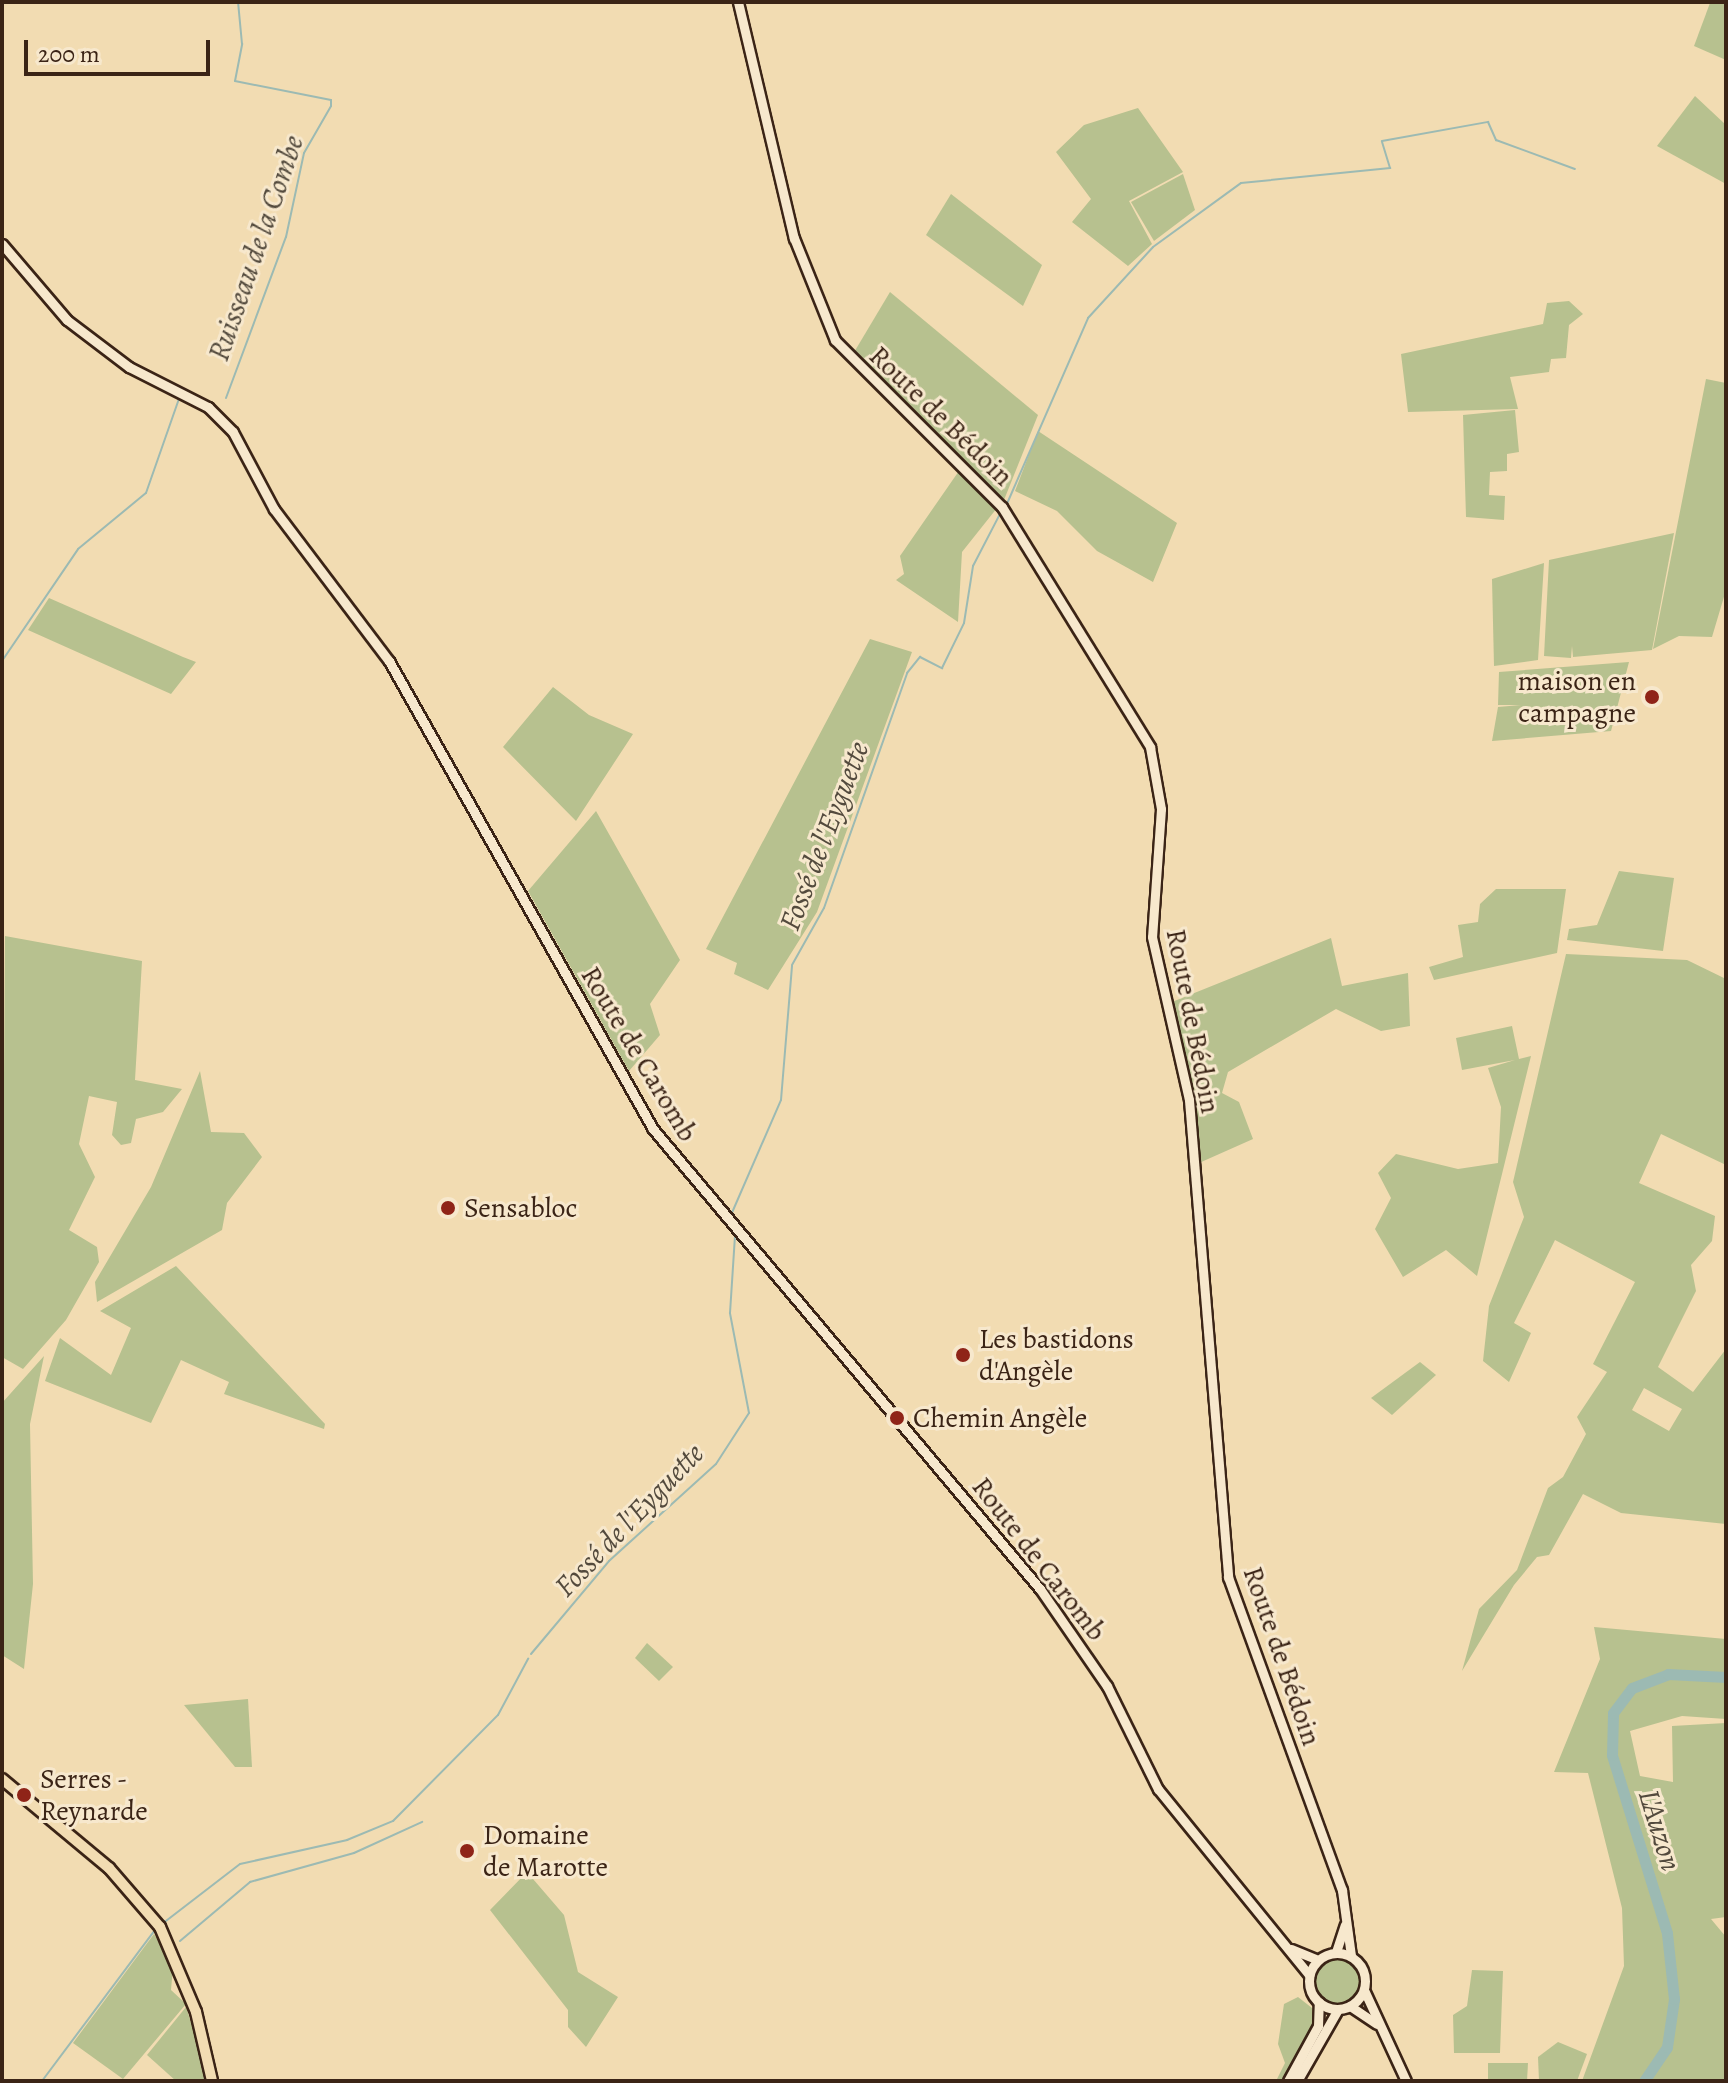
<!DOCTYPE html>
<meta charset="utf-8">
<style>
body{margin:0}
#map{position:relative;width:1728px;height:2083px;overflow:hidden;background:#f2dcb2;font-family:Alegreya,serif}
div>[style]{position:absolute}
[style*='--x']{left:calc(var(--x)*1px);top:calc(var(--y)*1px);width:calc(var(--w)*1px);rotate:calc(var(--a)*1deg)}
.green>*{inset:0;background:#b7c18f}
.round{border-radius:50%}
.stream>*{height:2px;margin:-1px;padding:0 1px;transform-origin:1px;border-radius:1px;background:#9cbab3}
.river>*{height:11px;margin:-5.5px;padding:0 5.5px;transform-origin:5.5px;border-radius:5.5px;background:#9cbab3}
.roads{filter:drop-shadow(2px 0 #3b2416) drop-shadow(-2px 0 #3b2416) drop-shadow(0 2px #3b2416) drop-shadow(0 -2px #3b2416)}
.secondary>*{height:9px;margin:-4.5px;padding:0 4.5px;transform-origin:4.5px;border-radius:4.5px;background:#f7e8cd}
.secondary>.ring{margin:-4.5px;padding:0;box-sizing:content-box;background:none;border:9px solid #f7e8cd;border-radius:50%}
.primary>*{height:10px;margin:-5px;padding:0 5px;transform-origin:5px;border-radius:5px;background:#f2dcb2}
.dots>*{width:22px;height:22px;translate:-50% -50%;box-sizing:border-box;border:4px solid #f7e8cd;border-radius:50%}
span{translate:-50% -50%;white-space:nowrap;text-align:center;line-height:1.15;-webkit-text-stroke:6px #f7e8cd;paint-order:stroke}
.street-label{font-size:28px;color:#3b2416}
.poi-label{font-size:28px;color:#3b2416}
.right{translate:-100% -50%;text-align:right}
.left{translate:0 -50%;text-align:left}
.water-label{font-size:30px;color:#534a3d;font-style:italic}
.frame{position:absolute;inset:0;border:4px solid #3b2416;pointer-events:none}
.scale{position:absolute;left:24px;top:40px;width:186px;height:36px;box-sizing:border-box;border:4px solid #3b2416;border-top:0;padding-left:10px;font-size:24px;line-height:28px;white-space:nowrap;color:#3b2416;-webkit-text-stroke:6px #f7e8cd;paint-order:stroke}
</style>
<div id="map">
<div class="green">
<i style="clip-path:polygon(1726px 2px,1726px 60px,1694px 46px,1710px 3px)"></i>
<i style="clip-path:polygon(1695px 96px,1726px 125px,1726px 184px,1657px 146px)"></i>
<i style="clip-path:polygon(1138px 108px,1183px 172px,1129px 201px,1152px 244px,1128px 266px,1072px 222px,1091px 199px,1056px 152px,1084px 125px)"></i>
<i style="clip-path:polygon(1183px 174px,1195px 210px,1154px 241px,1131px 202px)"></i>
<i style="clip-path:polygon(951px 194px,1042px 265px,1023px 306px,926px 235px)"></i>
<i style="clip-path:polygon(890px 292px,1038px 415px,1004px 500px,853px 354px)"></i>
<i style="clip-path:polygon(1569px 301px,1583px 314px,1569px 325px,1566px 358px,1551px 359px,1549px 372px,1510px 377px,1518px 409px,1408px 412px,1401px 354px,1543px 324px,1547px 303px)"></i>
<i style="clip-path:polygon(1706px 379px,1726px 383px,1726px 590px,1712px 637px,1679px 636px,1653px 649px)"></i>
<i style="clip-path:polygon(1515px 410px,1519px 452px,1507px 454px,1507px 471px,1490px 472px,1489px 495px,1505px 496px,1504px 520px,1466px 517px,1463px 415px)"></i>
<i style="clip-path:polygon(1038px 431px,1177px 523px,1153px 582px,1097px 551px,1057px 511px,1015px 491px)"></i>
<i style="clip-path:polygon(961px 468px,997px 508px,962px 552px,958px 622px,896px 580px,904px 574px,900px 556px)"></i>
<i style="clip-path:polygon(1674px 533px,1652px 650px,1573px 657px,1572px 646px,1571px 658px,1544px 656px,1549px 560px)"></i>
<i style="clip-path:polygon(1544px 563px,1538px 660px,1494px 666px,1492px 579px)"></i>
<i style="clip-path:polygon(49px 598px,183px 657px,196px 662px,171px 694px,28px 630px)"></i>
<i style="clip-path:polygon(870px 639px,912px 652px,817px 912px,768px 990px,734px 974px,737px 963px,706px 949px)"></i>
<i style="clip-path:polygon(1629px 662px,1611px 731px,1492px 741px,1498px 707px,1521px 705px,1498px 705px,1499px 672px)"></i>
<i style="clip-path:polygon(553px 687px,589px 715px,633px 734px,576px 821px,503px 747px)"></i>
<i style="clip-path:polygon(596px 811px,680px 960px,650px 1004px,660px 1035px,629px 1071px,528px 891px)"></i>
<i style="clip-path:polygon(1619px 871px,1674px 878px,1663px 951px,1567px 940px,1569px 929px,1597px 925px)"></i>
<i style="clip-path:polygon(1496px 889px,1566px 889px,1557px 953px,1434px 980px,1429px 967px,1463px 957px,1458px 925px,1478px 922px,1480px 904px)"></i>
<i style="clip-path:polygon(5px 936px,142px 961px,135px 1080px,182px 1089px,163px 1112px,136px 1119px,131px 1143px,121px 1145px,112px 1135px,117px 1102px,89px 1096px,79px 1144px,95px 1177px,69px 1230px,97px 1247px,99px 1262px,66px 1320px,23px 1369px,2px 1357px)"></i>
<i style="clip-path:polygon(1331px 938px,1342px 986px,1408px 973px,1410px 1026px,1381px 1031px,1336px 1009px,1228px 1072px,1222px 1093px,1239px 1102px,1253px 1139px,1199px 1163px,1195px 1101px,1172px 1002px)"></i>
<i style="clip-path:polygon(evenodd,1566px 954px,1687px 960px,1726px 979px,1726px 1165px,1661px 1134px,1639px 1183px,1715px 1216px,1712px 1241px,1691px 1265px,1696px 1291px,1658px 1367px,1693px 1392px,1726px 1349px,1726px 1524px,1621px 1513px,1583px 1494px,1549px 1555px,1537px 1557px,1514px 1585px,1462px 1671px,1479px 1609px,1517px 1570px,1548px 1488px,1563px 1477px,1586px 1434px,1577px 1417px,1607px 1372px,1593px 1364px,1635px 1282px,1555px 1240px,1514px 1323px,1531px 1333px,1509px 1382px,1483px 1361px,1489px 1306px,1524px 1217px,1513px 1182px,1566px 954px,1644px 1388px,1682px 1409px,1669px 1431px,1632px 1410px,1644px 1388px)"></i>
<i style="clip-path:polygon(1512px 1026px,1519px 1059px,1531px 1056px,1477px 1276px,1446px 1250px,1403px 1277px,1375px 1229px,1391px 1198px,1378px 1173px,1396px 1154px,1458px 1169px,1498px 1163px,1501px 1107px,1488px 1068px,1515px 1060px,1462px 1070px,1456px 1038px)"></i>
<i style="clip-path:polygon(200px 1071px,211px 1132px,244px 1133px,262px 1157px,227px 1203px,222px 1230px,97px 1302px,95px 1282px,151px 1187px)"></i>
<i style="clip-path:polygon(176px 1266px,325px 1424px,324px 1429px,224px 1394px,229px 1382px,181px 1360px,151px 1423px,45px 1381px,60px 1338px,111px 1375px,131px 1328px,100px 1311px)"></i>
<i style="clip-path:polygon(44px 1356px,30px 1424px,33px 1584px,24px 1669px,2px 1655px,2px 1403px)"></i>
<i style="clip-path:polygon(1420px 1362px,1436px 1375px,1392px 1415px,1371px 1398px)"></i>
<i style="clip-path:polygon(1594px 1627px,1726px 1639px,1726px 1719px,1682px 1716px,1630px 1731px,1640px 1776px,1673px 1782px,1672px 1726px,1726px 1723px,1726px 1917px,1711px 1919px,1726px 1937px,1726px 2081px,1582px 2081px,1624px 1966px,1622px 1908px,1588px 1773px,1554px 1772px,1600px 1659px)"></i>
<i style="clip-path:polygon(647px 1643px,673px 1667px,659px 1681px,635px 1658px)"></i>
<i style="clip-path:polygon(248px 1699px,252px 1767px,235px 1767px,184px 1705px)"></i>
<i style="clip-path:polygon(527px 1872px,564px 1915px,578px 1972px,618px 1997px,586px 2047px,568px 2027px,568px 2010px,490px 1910px)"></i>
<i style="clip-path:polygon(154px 1934px,173px 1967px,171px 1990px,186px 2004px,123px 2079px,73px 2043px)"></i>
<i class="round" style="left:1313px;top:1957px;width:48px;height:48px"></i>
<i style="clip-path:polygon(1472px 1970px,1503px 1971px,1500px 2053px,1454px 2053px,1453px 2015px,1467px 2006px)"></i>
<i style="clip-path:polygon(1298px 1997px,1312px 2008px,1312px 2027px,1283px 2081px,1276px 2081px,1285px 2063px,1278px 2044px,1284px 2004px)"></i>
<i style="clip-path:polygon(186px 2007px,199px 2047px,205px 2081px,176px 2081px,147px 2055px)"></i>
<i style="clip-path:polygon(1558px 2042px,1587px 2054px,1577px 2081px,1539px 2081px,1538px 2057px)"></i>
<i style="clip-path:polygon(1488px 2063px,1528px 2063px,1527px 2081px,1488px 2081px)"></i>
</div>
<div class="stream">
<i style="--x:226;--y:398;--w:172;--a:-69.6"></i>
<i style="--x:286;--y:237;--w:86;--a:-77.9"></i>
<i style="--x:304;--y:153;--w:54;--a:-60.1"></i>
<i style="--x:331;--y:106;--w:6;--a:-90"></i>
<i style="--x:331;--y:100;--w:98;--a:-168.8"></i>
<i style="--x:235;--y:81;--w:38;--a:-79"></i>
<i style="--x:242;--y:44;--w:42;--a:-95.4"></i>
<i style="--x:1006;--y:506;--w:205;--a:-66.4"></i>
<i style="--x:1088;--y:318;--w:96;--a:-47.5"></i>
<i style="--x:1153;--y:247;--w:109;--a:-36"></i>
<i style="--x:1241;--y:183;--w:150;--a:-5.7"></i>
<i style="--x:1390;--y:168;--w:28;--a:-107"></i>
<i style="--x:1382;--y:141;--w:108;--a:-10.2"></i>
<i style="--x:1488;--y:122;--w:20;--a:66"></i>
<i style="--x:1496;--y:140;--w:84;--a:20.2"></i>
<i style="--x:2;--y:661;--w:135;--a:-55.8"></i>
<i style="--x:78;--y:549;--w:88;--a:-39.5"></i>
<i style="--x:146;--y:493;--w:103;--a:-70.7"></i>
<i style="--x:731;--y:1215;--w:125;--a:-66.5"></i>
<i style="--x:781;--y:1100;--w:135;--a:-85.3"></i>
<i style="--x:792;--y:965;--w:65;--a:-60.7"></i>
<i style="--x:824;--y:908;--w:249;--a:-70.5"></i>
<i style="--x:907;--y:673;--w:21;--a:-51"></i>
<i style="--x:920;--y:657;--w:25;--a:27"></i>
<i style="--x:942;--y:668;--w:50;--a:-63.9"></i>
<i style="--x:964;--y:623;--w:58;--a:-81"></i>
<i style="--x:973;--y:566;--w:59;--a:-62.6"></i>
<i style="--x:531;--y:1654;--w:121;--a:-50"></i>
<i style="--x:609;--y:1561;--w:144;--a:-42.2"></i>
<i style="--x:716;--y:1464;--w:61;--a:-57.1"></i>
<i style="--x:749;--y:1413;--w:102;--a:-100.8"></i>
<i style="--x:730;--y:1313;--w:78;--a:-86.3"></i>
<i style="--x:735;--y:1235;--w:15;--a:-127"></i>
<i style="--x:162;--y:1924;--w:98;--a:-37.6"></i>
<i style="--x:240;--y:1864;--w:110;--a:-12.6"></i>
<i style="--x:347;--y:1840;--w:50;--a:-22.4"></i>
<i style="--x:393;--y:1821;--w:149;--a:-45.3"></i>
<i style="--x:498;--y:1715;--w:64;--a:-61.8"></i>
<i style="--x:180;--y:1941;--w:92;--a:-40.1"></i>
<i style="--x:250;--y:1882;--w:108;--a:-15.6"></i>
<i style="--x:354;--y:1853;--w:75;--a:-24.5"></i>
<i style="--x:42;--y:2081;--w:189;--a:-53.2"></i>
</div>
<div class="river">
<i style="--x:1644;--y:2081;--w:41;--a:-55.9"></i>
<i style="--x:1667;--y:2047;--w:49;--a:-81.7"></i>
<i style="--x:1674;--y:1999;--w:66;--a:-96.1"></i>
<i style="--x:1667;--y:1933;--w:186;--a:-107.2"></i>
<i style="--x:1612;--y:1755;--w:42;--a:-88.6"></i>
<i style="--x:1613;--y:1713;--w:31;--a:-53"></i>
<i style="--x:1632;--y:1688;--w:39;--a:-21"></i>
<i style="--x:1668;--y:1674;--w:58;--a:3"></i>
</div>
<div class="roads">
<div class="secondary">
<i style="--x:738;--y:2;--w:243;--a:76.7"></i>
<i style="--x:794;--y:238;--w:110;--a:68.1"></i>
<i style="--x:835;--y:340;--w:236;--a:45"></i>
<i style="--x:1002;--y:507;--w:282;--a:58.3"></i>
<i style="--x:1150;--y:747;--w:63;--a:79.9"></i>
<i style="--x:1161;--y:809;--w:128;--a:94"></i>
<i style="--x:1152;--y:937;--w:167;--a:77.2"></i>
<i style="--x:1189;--y:1100;--w:479;--a:85.3"></i>
<i style="--x:1228;--y:1577;--w:333;--a:70"></i>
<i style="--x:1342;--y:1890;--w:67;--a:82.2"></i>
<i style="--x:2;--y:244;--w:100;--a:49.5"></i>
<i style="--x:67;--y:320;--w:78;--a:37.2"></i>
<i style="--x:129;--y:367;--w:89;--a:26.9"></i>
<i style="--x:208;--y:407;--w:35;--a:45"></i>
<i style="--x:233;--y:432;--w:87;--a:62"></i>
<i style="--x:274;--y:509;--w:191;--a:52.9"></i>
<i style="--x:389;--y:661;--w:537;--a:60.57"></i>
<i style="--x:653;--y:1129;--w:601;--a:49.93"></i>
<i style="--x:1040;--y:1589;--w:118;--a:55.4"></i>
<i style="--x:1107;--y:1686;--w:115;--a:63.7"></i>
<i style="--x:1158;--y:1789;--w:240;--a:50.9"></i>
<i style="--x:1291;--y:1949;--w:29;--a:22"></i>
<i style="--x:1336;--y:1952;--w:28;--a:-72"></i>
<i class="ring" style="left:1309px;top:1953px;width:47px;height:47px"></i>
<i style="--x:1364;--y:1990;--w:100;--a:65.2"></i>
<i style="--x:1350;--y:2006;--w:32;--a:34"></i>
<i style="--x:1288;--y:2081;--w:63;--a:-61.4"></i>
<i style="--x:1318;--y:2026;--w:24;--a:-88"></i>
<i style="--x:1297;--y:2081;--w:83;--a:-60.3"></i>
</div>
<div class="primary">
<i style="--x:2;--y:1779;--w:139;--a:39.8"></i>
<i style="--x:109;--y:1868;--w:78;--a:49.2"></i>
<i style="--x:160;--y:1927;--w:92;--a:67"></i>
<i style="--x:196;--y:2012;--w:71;--a:76.9"></i>
</div>
</div>
<div class="dots">
<i style="left:1652px;top:697px;background:#8f2418"></i>
<i style="left:448px;top:1208px;background:#8f2418"></i>
<i style="left:963px;top:1355px;background:#8f2418"></i>
<i style="left:897px;top:1418px;background:#8f2418"></i>
<i style="left:24px;top:1795px;background:#8f2418"></i>
<i style="left:467px;top:1851px;background:#8f2418"></i>
</div>
<div class="street-label">
<span style="left:941px;top:416px;rotate:44deg">Route de Bédoin</span>
<span style="left:1193px;top:1021px;rotate:79deg">Route de Bédoin</span>
<span style="left:639px;top:1054px;rotate:59deg">Route de Caromb</span>
<span style="left:1039px;top:1559px;rotate:52deg">Route de Caromb</span>
<span style="left:1282px;top:1656px;rotate:71deg">Route de Bédoin</span>
</div>
<div class="poi-label">
<span class="right" style="left:1636px;top:697px">maison en<br>campagne</span>
<span class="left" style="left:464px;top:1208px">Sensabloc</span>
<span class="left" style="left:979px;top:1355px">Les bastidons<br>d'Angèle</span>
<span class="left" style="left:913px;top:1418px">Chemin Angèle</span>
<span class="left" style="left:40px;top:1795px">Serres -<br>Reynarde</span>
<span class="left" style="left:483px;top:1851px">Domaine<br>de Marotte</span>
</div>
<div class="water-label">
<span style="left:256px;top:248px;rotate:-71deg">Ruisseau de la Combe</span>
<span style="left:824px;top:836px;rotate:-69deg">Fossé de l'Eyguette</span>
<span style="left:629px;top:1520px;rotate:-46deg">Fossé de l'Eyguette</span>
<span style="left:1660px;top:1830px;rotate:73deg">L'Auzon</span>
</div>
<div class="frame"></div>
<div class="scale">200 m</div>
</div>
